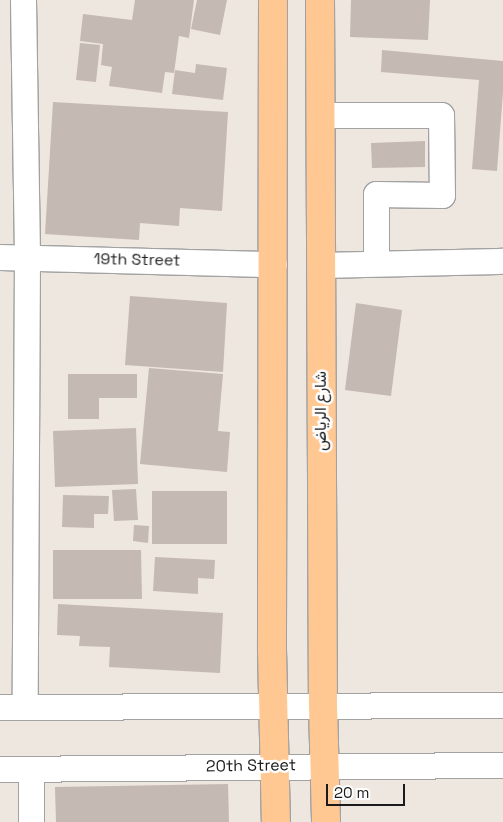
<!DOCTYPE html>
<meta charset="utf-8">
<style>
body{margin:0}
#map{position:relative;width:503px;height:822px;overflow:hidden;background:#ede7df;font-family:"Space Grotesk",Vazirmatn,sans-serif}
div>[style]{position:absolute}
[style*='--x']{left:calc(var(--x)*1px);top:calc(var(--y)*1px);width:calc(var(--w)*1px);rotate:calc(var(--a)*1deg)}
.building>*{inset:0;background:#c5b9b3}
.roads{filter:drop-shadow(1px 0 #a2a2a2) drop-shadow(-1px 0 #a2a2a2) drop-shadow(0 1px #a2a2a2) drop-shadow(0 -1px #a2a2a2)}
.minor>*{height:25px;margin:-12.5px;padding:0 12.5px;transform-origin:12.5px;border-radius:12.5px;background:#fff}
.major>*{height:28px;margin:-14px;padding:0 14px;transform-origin:14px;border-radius:14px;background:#ffc893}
span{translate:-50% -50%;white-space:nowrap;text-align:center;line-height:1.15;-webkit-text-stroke:5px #fff;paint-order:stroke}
.street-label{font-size:16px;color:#1b1b1b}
.scale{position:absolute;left:326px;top:784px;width:79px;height:22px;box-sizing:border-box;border:2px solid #1b1b1b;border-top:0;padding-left:6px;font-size:15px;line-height:18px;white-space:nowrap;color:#1b1b1b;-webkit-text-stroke:4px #fff;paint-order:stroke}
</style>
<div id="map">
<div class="building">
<i style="clip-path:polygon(135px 0,194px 0,189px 38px,179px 36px,174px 73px,165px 72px,162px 93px,109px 86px,112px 67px,101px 65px,103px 44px,80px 41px,83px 14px,132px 20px)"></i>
<i style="clip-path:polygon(197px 0,227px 0,220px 35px,191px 29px)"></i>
<i style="clip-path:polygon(351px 0,430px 0,428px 40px,350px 37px)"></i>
<i style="clip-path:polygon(80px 43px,100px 45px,96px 82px,76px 80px)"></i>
<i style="clip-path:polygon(382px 50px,503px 61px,503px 92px,497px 171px,472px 169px,479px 80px,381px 72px)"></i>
<i style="clip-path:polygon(196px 64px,227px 68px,223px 100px,172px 94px,175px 70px,195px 73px)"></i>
<i style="clip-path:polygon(53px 102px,228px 112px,222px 211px,180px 208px,179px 226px,140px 223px,139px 240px,45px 234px)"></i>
<i style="clip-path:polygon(425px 141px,425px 167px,372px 168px,371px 143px)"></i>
<i style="clip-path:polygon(130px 296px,227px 303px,223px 372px,125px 365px)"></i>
<i style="clip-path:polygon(356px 303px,402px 310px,391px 396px,345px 390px)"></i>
<i style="clip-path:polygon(149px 368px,223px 374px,218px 431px,230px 432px,227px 472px,140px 464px)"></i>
<i style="clip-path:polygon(68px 374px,137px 374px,137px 398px,99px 398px,99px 419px,68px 419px)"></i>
<i style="clip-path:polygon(136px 428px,138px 484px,55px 487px,53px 431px)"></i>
<i style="clip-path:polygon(136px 489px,138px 520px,114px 521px,112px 490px)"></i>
<i style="clip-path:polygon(152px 491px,227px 491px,227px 544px,152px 544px)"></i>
<i style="clip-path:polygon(63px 495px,109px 496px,108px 514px,94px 514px,94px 528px,62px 527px)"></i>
<i style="clip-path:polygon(134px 525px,149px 526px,148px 543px,133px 541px)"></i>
<i style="clip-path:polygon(53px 550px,141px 550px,142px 599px,53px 599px)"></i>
<i style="clip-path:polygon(155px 557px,215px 560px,214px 579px,198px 578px,198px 594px,153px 591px)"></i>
<i style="clip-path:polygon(58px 604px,223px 613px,220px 673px,109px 667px,110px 647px,79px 646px,80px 636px,57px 635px)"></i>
<i style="clip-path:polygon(228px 784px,229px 822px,56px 822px,55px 787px)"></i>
</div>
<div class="roads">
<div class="minor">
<i style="--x:23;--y:0;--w:257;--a:89.1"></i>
<i style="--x:27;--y:257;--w:450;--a:90.3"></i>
<i style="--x:320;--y:115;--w:121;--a:0"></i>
<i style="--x:441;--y:115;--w:80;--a:89.3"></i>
<i style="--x:442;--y:195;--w:66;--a:-179.1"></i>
<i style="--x:376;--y:194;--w:69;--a:90"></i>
<i style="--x:0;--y:257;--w:274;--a:1.5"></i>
<i style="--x:320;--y:265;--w:183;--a:-1.3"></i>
<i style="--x:0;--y:707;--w:503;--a:-0.23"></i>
<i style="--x:0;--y:769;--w:503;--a:-0.46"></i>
<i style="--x:31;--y:822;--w:53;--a:-90"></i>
</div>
<div class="major">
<i style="--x:273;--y:0;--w:650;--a:90.09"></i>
<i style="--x:272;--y:650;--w:172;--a:88.7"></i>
<i style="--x:320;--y:0;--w:706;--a:89.76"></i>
<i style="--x:323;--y:706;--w:116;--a:88.5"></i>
</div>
</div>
<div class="street-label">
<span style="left:137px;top:260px;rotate:1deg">19th Street</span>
<span style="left:321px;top:411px;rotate:-90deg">شارع الرياض</span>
<span style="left:251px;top:766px;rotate:-1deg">20th Street</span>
</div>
<div class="scale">20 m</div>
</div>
